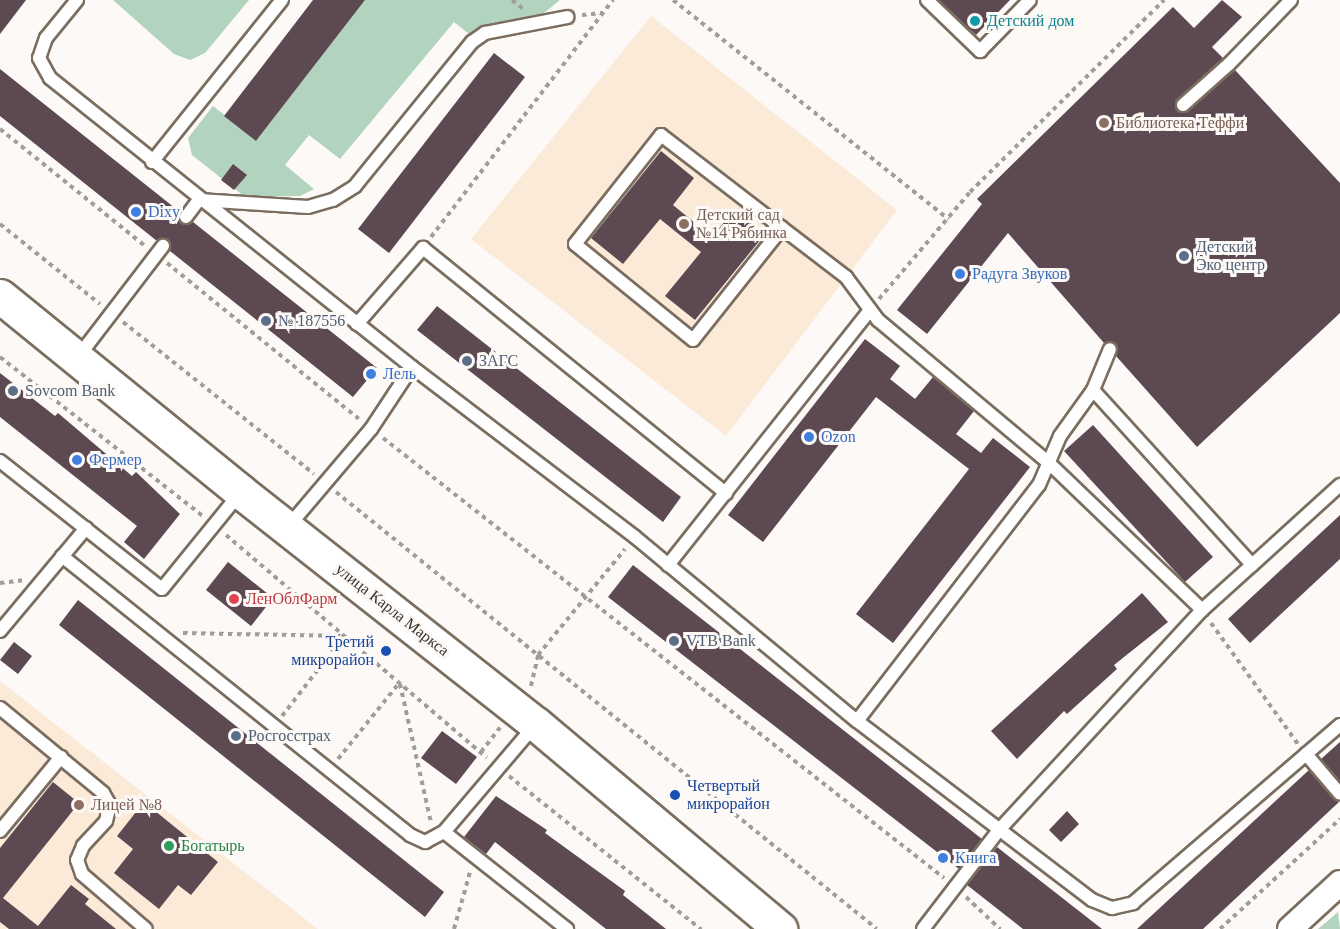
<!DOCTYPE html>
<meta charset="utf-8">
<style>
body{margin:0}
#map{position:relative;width:1340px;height:929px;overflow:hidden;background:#fcf9f6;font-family:Georgia,serif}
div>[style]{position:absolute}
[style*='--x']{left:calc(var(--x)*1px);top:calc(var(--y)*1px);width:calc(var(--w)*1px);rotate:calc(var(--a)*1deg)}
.built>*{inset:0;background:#fcead9}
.green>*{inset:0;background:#b2d3bd}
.building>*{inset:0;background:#5c4951}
.path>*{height:4px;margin-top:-2px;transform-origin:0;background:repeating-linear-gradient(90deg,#a19d98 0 4.5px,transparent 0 9px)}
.roads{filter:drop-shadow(2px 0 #7b6d5f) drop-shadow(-2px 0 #7b6d5f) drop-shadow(0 2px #7b6d5f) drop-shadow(0 -2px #7b6d5f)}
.service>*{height:12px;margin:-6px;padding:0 6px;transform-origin:6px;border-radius:6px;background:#fff}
.minor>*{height:24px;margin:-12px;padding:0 12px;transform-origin:12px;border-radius:12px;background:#fff}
.primary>*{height:33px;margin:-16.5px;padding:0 16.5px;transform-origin:16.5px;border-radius:16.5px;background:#fff}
.dots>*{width:16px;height:16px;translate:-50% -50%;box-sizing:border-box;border:3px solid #fcf9f6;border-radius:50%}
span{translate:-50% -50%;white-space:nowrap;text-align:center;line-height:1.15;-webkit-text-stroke:6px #fcf9f6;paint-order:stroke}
.culture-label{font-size:16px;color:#0d838f}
.left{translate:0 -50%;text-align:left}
.education-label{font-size:16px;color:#785e54}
.shop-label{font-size:16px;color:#366cbe}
.service-label{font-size:16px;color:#4e5e75}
.health-label{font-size:16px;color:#be3a42}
.street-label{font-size:16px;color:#3c362f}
.transit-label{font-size:16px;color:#164399}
.right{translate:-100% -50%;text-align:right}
.leisure-label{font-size:16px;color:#27864d}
</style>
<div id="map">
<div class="built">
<i style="clip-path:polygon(651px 16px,897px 210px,726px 436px,471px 239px)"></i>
<i style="clip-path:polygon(0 681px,318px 929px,0 929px)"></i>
</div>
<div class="green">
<i style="clip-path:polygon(113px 0,249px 0,205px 53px,190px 60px,174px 54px)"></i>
<i style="clip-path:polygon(365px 0,560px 0,544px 13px,482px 27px,469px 34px,454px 22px,340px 159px,309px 135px,285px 165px,314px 189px,300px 196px,245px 197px,192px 155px,188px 138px,213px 106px,257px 140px)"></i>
<i style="clip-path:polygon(1338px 912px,1340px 929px,1318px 929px)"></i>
</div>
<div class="building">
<i style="clip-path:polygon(0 0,26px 0,0 34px)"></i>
<i style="clip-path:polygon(313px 0,365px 0,256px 141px,224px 116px)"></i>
<i style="clip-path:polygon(939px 0,1010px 0,976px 35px)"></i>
<i style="clip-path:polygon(1222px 0,1242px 17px,1212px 47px,1223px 58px,1178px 99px,1175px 107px,1181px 113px,1188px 111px,1235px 70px,1340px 183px,1340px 313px,1197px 447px,1116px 356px,1116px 344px,1104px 343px,1008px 233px,927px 334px,897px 310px,982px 204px,977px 199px,1173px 7px,1194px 28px)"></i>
<i style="clip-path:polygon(494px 53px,525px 77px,389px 253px,358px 229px)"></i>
<i style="clip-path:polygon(0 69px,180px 212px,181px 223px,193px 222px,377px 368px,353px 397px,170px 251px,168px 240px,157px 241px,0 116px)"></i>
<i style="clip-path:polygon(661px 151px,694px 178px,673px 205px,712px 237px,735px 209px,765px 234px,695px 320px,665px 296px,701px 252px,660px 219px,623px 264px,591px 238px)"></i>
<i style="clip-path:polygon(233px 164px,247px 175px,234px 190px,221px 180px)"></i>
<i style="clip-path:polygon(437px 306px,681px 497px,663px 522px,417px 330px)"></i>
<i style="clip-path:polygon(865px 339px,900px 366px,890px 379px,915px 399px,933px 377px,974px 411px,956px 434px,981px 453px,993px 438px,1030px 467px,893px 643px,856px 614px,969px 469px,876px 397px,763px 542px,728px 515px)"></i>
<i style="clip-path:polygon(0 373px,55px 416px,58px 413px,132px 476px,136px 472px,180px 514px,144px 559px,124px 542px,137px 526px,0 417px)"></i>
<i style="clip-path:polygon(1093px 425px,1213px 557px,1185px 582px,1064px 451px)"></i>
<i style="clip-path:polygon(1340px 515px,1340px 559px,1250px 643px,1228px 619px)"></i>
<i style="clip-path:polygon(228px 562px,273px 598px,251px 626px,206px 590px)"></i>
<i style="clip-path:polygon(633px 565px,982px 839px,959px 869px,608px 597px)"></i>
<i style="clip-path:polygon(1142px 593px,1168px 622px,1114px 665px,1117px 669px,1067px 714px,1064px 711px,1017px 759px,991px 731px)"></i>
<i style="clip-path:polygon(78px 600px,444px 892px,425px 917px,59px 625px)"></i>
<i style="clip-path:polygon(14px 642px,32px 656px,18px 674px,0 660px)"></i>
<i style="clip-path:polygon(442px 731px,477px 757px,456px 784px,421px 758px)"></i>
<i style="clip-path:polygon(1340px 742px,1340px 781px,1321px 759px)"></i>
<i style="clip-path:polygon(1309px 770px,1339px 802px,1203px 929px,1137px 929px)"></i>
<i style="clip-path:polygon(53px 782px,79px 803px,3px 898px,38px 926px,71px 885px,89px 899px,85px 904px,116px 929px,9px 929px,0 922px,0 848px)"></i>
<i style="clip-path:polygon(496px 796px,547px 830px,545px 833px,625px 891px,623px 895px,666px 929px,606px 929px,495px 842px,486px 854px,464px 837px)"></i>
<i style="clip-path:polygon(144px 802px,218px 862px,191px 895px,178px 885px,159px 909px,114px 873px,133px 849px,117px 836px)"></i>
<i style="clip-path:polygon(1067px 811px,1079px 824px,1061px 842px,1049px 830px)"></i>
<i style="clip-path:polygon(997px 847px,1102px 929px,1023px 929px,967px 885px)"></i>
</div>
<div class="path">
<i style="--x:512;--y:0;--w:14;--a:39"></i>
<i style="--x:673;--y:0;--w:352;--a:38.5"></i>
<i style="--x:582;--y:15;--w:20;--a:-6"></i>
<i style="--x:0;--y:129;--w:185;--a:38.9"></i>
<i style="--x:0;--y:224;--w:128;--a:38.7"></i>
<i style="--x:431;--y:237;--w:299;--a:-52.5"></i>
<i style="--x:167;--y:263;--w:247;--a:39.1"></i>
<i style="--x:879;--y:299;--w:140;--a:-49.6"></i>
<i style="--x:970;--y:192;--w:273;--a:-44.7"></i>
<i style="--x:123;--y:322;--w:244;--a:38.5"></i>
<i style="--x:0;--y:357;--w:259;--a:38.1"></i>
<i style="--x:383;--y:438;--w:713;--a:38.11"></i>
<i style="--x:336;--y:492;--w:695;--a:38.93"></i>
<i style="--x:226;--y:535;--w:343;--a:40.5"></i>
<i style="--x:0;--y:583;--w:23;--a:-7"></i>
<i style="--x:1211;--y:623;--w:149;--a:54.3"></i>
<i style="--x:183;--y:633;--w:160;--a:1.1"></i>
<i style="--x:400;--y:684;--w:142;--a:77.4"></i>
<i style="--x:531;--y:686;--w:32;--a:-77"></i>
<i style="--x:538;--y:655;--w:137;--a:-50.6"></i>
<i style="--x:282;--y:716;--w:101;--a:-52.2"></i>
<i style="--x:481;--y:752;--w:31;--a:-52"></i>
<i style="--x:338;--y:759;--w:97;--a:-51.2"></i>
<i style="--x:509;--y:776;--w:246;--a:38.6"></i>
<i style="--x:966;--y:897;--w:47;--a:43.3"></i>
<i style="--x:454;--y:929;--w:59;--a:-74.3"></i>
<i style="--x:1220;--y:929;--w:163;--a:-42.5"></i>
</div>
<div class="roads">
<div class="service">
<i style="--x:77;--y:0;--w:49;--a:129.2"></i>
<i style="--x:46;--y:38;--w:21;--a:109"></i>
<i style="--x:39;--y:58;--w:23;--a:61"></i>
<i style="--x:50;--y:78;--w:463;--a:38.6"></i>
<i style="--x:927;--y:0;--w:74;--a:43.9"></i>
<i style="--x:980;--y:51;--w:71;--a:-45.6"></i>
<i style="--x:1183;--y:105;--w:62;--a:-41.7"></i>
<i style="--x:1229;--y:64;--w:89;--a:-45.9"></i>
<i style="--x:152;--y:162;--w:208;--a:-51.3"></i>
<i style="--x:186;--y:217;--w:21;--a:-53"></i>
<i style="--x:199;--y:200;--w:109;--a:3.7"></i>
<i style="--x:308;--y:207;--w:26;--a:-16"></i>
<i style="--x:333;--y:200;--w:26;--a:-32"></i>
<i style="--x:355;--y:186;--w:186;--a:-50.9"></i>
<i style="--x:472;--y:42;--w:16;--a:-35"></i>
<i style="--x:485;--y:33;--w:84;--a:-11"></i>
<i style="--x:782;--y:228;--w:143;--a:128.5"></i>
<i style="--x:693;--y:340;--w:152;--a:-140.9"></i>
<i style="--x:575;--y:244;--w:139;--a:-51.7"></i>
<i style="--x:661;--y:135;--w:153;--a:37.5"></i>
<i style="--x:782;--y:228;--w:81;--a:37.4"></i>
<i style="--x:846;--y:277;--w:54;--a:53.3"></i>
<i style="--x:878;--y:320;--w:224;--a:39.9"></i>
<i style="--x:1050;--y:464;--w:211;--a:43.8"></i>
<i style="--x:357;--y:324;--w:101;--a:-49"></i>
<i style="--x:423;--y:248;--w:390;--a:39"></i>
<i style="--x:78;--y:357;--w:140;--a:-52.6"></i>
<i style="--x:1093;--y:390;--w:236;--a:47.7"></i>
<i style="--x:1252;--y:565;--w:119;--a:-42.3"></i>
<i style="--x:0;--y:461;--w:206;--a:38.3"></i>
<i style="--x:162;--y:589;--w:124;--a:-50.9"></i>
<i style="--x:287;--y:528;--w:130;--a:-49.7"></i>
<i style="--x:371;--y:429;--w:74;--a:-56.5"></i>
<i style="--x:412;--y:367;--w:280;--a:37.3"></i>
<i style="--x:635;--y:537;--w:288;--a:39.7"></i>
<i style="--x:857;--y:721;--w:298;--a:-52.4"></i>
<i style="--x:1039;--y:485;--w:53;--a:-66.8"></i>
<i style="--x:1060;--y:436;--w:57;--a:-54.3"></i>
<i style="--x:1093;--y:390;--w:44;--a:-67.5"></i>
<i style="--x:62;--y:556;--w:446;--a:38.7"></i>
<i style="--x:410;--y:835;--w:17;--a:25"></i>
<i style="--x:425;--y:842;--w:21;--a:-28"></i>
<i style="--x:444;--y:832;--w:140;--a:-49.6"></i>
<i style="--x:668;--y:565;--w:325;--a:-51.6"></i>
<i style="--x:0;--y:631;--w:134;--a:-50.1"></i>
<i style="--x:0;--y:708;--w:134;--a:39.5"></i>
<i style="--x:103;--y:793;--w:14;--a:60"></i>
<i style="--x:110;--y:805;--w:16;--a:104"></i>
<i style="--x:106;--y:821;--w:34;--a:133"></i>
<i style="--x:83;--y:846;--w:15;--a:113"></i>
<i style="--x:77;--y:860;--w:15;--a:70"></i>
<i style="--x:82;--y:874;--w:84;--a:40.7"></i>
<i style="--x:857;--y:721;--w:295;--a:37.3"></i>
<i style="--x:1092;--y:900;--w:22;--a:22"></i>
<i style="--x:1112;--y:908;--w:22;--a:-13"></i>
<i style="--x:1133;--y:903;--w:273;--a:-40.7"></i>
<i style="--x:1306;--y:754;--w:52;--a:49.6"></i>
<i style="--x:0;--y:831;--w:96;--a:-50.5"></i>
<i style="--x:444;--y:832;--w:157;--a:38.3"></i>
<i style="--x:923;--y:929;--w:125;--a:-52.5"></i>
<i style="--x:999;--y:830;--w:299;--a:-47.3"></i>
<i style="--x:1202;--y:610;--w:67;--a:-42"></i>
</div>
<div class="minor">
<i style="--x:1290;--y:929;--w:68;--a:-42.6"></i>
</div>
<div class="primary">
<i style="--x:0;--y:296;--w:311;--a:39.1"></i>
<i style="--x:241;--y:492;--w:375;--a:38.2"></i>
<i style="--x:536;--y:724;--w:319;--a:40"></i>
</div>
</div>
<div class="dots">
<i style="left:975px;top:21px;background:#0f9aa8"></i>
<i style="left:1104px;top:123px;background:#8d6e63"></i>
<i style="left:136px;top:212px;background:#3f7fe0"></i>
<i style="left:684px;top:224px;background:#8d6e63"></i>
<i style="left:1184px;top:256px;background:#5c6f8a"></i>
<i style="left:960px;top:274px;background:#3f7fe0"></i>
<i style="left:266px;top:321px;background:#5c6f8a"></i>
<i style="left:467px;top:361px;background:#5c6f8a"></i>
<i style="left:371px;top:374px;background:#3f7fe0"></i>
<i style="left:13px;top:391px;background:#5c6f8a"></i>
<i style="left:809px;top:437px;background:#3f7fe0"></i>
<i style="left:77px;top:460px;background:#3f7fe0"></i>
<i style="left:234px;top:599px;background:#e0444e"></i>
<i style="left:674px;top:641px;background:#5c6f8a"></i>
<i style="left:386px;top:651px;background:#1a4fb4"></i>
<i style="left:236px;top:736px;background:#5c6f8a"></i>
<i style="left:675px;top:795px;background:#1a4fb4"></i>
<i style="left:79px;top:805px;background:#8d6e63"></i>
<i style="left:169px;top:846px;background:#2e9e5b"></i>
<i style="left:943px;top:858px;background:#3f7fe0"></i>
</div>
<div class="culture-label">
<span class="left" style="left:987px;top:21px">Детский дом</span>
</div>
<div class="education-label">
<span class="left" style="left:1116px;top:123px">Библиотека Теффи</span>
<span class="left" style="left:696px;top:224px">Детский сад<br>№14 Рябинка</span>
<span class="left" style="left:91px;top:805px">Лицей №8</span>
</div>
<div class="shop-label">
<span class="left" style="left:148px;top:212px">Dixy</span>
<span class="left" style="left:972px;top:274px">Радуга Звуков</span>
<span class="left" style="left:383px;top:374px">Лель</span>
<span class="left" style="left:821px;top:437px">Ozon</span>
<span class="left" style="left:89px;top:460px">Фермер</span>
<span class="left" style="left:955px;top:858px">Книга</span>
</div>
<div class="service-label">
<span class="left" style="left:1196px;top:256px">Детский<br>Эко центр</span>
<span class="left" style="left:278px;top:321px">№ 187556</span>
<span class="left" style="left:479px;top:361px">ЗАГС</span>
<span class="left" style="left:25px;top:391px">Sovcom Bank</span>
<span class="left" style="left:686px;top:641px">VTB Bank</span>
<span class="left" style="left:248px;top:736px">Росгосстрах</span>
</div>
<div class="health-label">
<span class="left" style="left:246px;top:599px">ЛенОблФарм</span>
</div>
<div class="street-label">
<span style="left:392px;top:610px;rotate:38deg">улица Карла Маркса</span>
</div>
<div class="transit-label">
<span class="right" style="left:374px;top:651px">Третий<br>микрорайон</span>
<span class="left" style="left:687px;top:795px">Четвертый<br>микрорайон</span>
</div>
<div class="leisure-label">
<span class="left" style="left:181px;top:846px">Богатырь</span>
</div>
</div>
